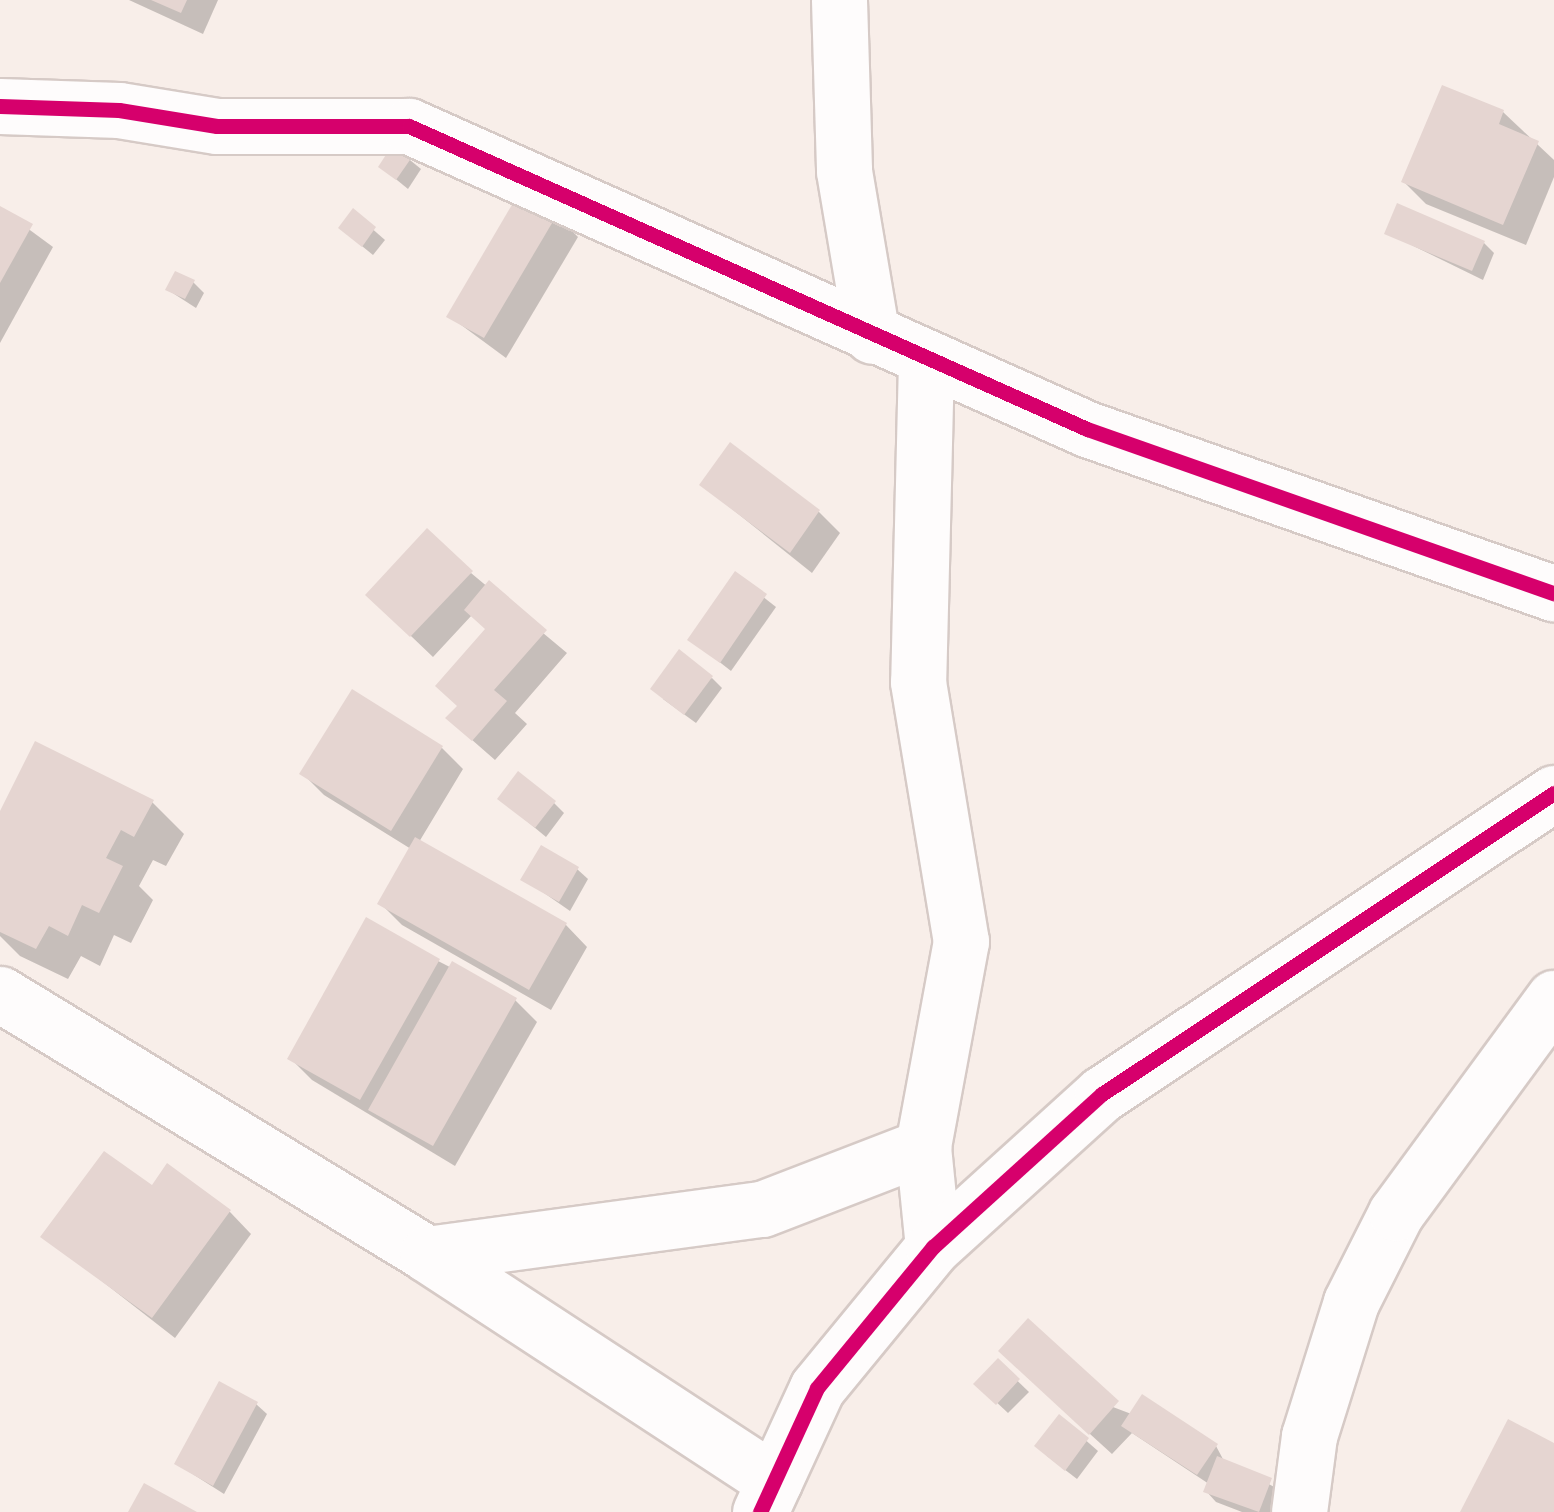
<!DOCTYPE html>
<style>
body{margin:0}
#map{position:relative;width:1554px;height:1512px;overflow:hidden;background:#f8eee9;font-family:Jost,sans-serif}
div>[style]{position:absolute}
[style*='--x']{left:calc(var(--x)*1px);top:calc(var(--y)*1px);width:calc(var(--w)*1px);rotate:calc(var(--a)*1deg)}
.shadow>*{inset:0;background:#0003}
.building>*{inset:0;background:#e5d5d1}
.roads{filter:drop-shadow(2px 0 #d6cac6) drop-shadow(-2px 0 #d6cac6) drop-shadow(0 2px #d6cac6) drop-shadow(0 -2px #d6cac6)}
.minor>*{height:55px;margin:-27.5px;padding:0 27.5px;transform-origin:27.5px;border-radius:27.5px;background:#fefcfc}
.cycleway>*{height:15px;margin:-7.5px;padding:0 7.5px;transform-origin:7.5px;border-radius:7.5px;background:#d6006c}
span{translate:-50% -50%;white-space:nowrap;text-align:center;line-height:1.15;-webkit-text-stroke:9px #fff2eb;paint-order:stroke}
</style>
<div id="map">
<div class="shadow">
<i style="clip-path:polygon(129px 0,218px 0,203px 34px)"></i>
<i style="clip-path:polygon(1503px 112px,1554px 160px,1554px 177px,1526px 245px,1426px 204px,1404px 182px)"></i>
<i style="clip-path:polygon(394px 147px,421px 169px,408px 189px,381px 167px)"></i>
<i style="clip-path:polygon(0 208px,53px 247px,0 343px)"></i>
<i style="clip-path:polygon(353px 212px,385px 240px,373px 255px,352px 238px)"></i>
<i style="clip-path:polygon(556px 215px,578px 237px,506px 358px,449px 316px)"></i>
<i style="clip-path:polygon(1387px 233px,1484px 243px,1494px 253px,1483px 280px)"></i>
<i style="clip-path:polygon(193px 282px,204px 293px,196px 308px,168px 290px)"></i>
<i style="clip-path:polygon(702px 485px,819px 512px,840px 533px,812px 573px)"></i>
<i style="clip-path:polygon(471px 573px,567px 653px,515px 713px,527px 724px,495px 760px,471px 739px,459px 707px,487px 630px,472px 615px,433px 657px,390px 616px)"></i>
<i style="clip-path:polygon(735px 575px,776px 607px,731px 671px,690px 639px)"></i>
<i style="clip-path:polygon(712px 678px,722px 688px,696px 723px,663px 699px)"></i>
<i style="clip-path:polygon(442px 748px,463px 769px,419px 842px,566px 925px,587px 947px,551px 1010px,402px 925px,380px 903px,411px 849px,324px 795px,302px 773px)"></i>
<i style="clip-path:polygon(500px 799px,554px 803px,564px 813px,546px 837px)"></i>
<i style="clip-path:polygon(152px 802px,184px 834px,166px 866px,153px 860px,139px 886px,153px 900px,131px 943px,114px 935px,100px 966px,81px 956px,68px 979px,20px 956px,0 936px,0 817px)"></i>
<i style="clip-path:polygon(577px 869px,588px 879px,570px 911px,524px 879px)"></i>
<i style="clip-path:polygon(438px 961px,515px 1000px,537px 1022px,455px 1166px,312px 1080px,290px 1058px)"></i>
<i style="clip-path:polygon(152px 1189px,230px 1212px,251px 1234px,175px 1338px,44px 1236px)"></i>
<i style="clip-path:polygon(998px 1362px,1029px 1392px,1008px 1413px,977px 1384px)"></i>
<i style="clip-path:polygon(1023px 1373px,1216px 1446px,1224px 1461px,1282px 1491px,1273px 1512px,1242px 1512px,1216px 1502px,1206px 1491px,1209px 1484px,1132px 1433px,1112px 1454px)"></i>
<i style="clip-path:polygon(256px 1404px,267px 1414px,224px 1494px,177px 1464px)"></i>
<i style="clip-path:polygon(1059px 1417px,1098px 1451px,1077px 1479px,1047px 1456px)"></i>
</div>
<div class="building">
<i style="clip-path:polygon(151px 0,187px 0,181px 13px)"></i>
<i style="clip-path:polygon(1442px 85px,1504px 110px,1499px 124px,1539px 141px,1503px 225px,1401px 182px)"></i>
<i style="clip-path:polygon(393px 144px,412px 157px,396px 180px,378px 167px)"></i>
<i style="clip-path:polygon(520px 191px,558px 213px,484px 338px,446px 317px)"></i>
<i style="clip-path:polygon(1397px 203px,1485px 241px,1472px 271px,1384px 234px)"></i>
<i style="clip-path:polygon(0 206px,33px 224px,0 283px)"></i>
<i style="clip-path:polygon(353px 208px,376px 227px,362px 247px,338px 228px)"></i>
<i style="clip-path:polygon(175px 271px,195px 280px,185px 299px,165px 290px)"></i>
<i style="clip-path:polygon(730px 442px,820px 510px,790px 553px,699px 485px)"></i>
<i style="clip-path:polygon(427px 528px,473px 571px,410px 637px,365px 595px)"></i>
<i style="clip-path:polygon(735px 571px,767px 594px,720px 663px,687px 640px)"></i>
<i style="clip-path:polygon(489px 580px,547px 630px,494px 690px,507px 701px,472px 741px,445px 718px,457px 706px,435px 686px,485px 629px,464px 610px)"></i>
<i style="clip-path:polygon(679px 649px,713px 676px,684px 715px,650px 689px)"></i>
<i style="clip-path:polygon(352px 689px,443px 746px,391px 831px,299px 774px)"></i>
<i style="clip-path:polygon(35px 741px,154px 800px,134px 837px,121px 830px,106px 858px,123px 866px,99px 913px,82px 905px,68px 936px,49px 926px,36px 949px,0 932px,0 811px)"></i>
<i style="clip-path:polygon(518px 771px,556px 801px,535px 828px,497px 799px)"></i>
<i style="clip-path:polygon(415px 837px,567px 923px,529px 990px,377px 904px)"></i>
<i style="clip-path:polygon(541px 845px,579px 867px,559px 902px,520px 880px)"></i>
<i style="clip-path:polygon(366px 917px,440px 959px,360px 1100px,287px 1059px)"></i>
<i style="clip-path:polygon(452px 961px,517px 998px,433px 1146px,368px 1110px)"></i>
<i style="clip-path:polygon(104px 1151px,152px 1185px,167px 1163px,231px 1210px,152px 1318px,40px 1237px)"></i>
<i style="clip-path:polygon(1028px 1318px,1119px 1401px,1089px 1435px,998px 1351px)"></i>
<i style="clip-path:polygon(998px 1358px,1020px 1379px,996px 1405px,973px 1384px)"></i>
<i style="clip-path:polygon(219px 1381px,258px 1402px,213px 1486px,174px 1464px)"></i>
<i style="clip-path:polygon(1142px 1394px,1218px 1444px,1197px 1475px,1121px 1426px)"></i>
<i style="clip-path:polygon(1059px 1414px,1089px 1438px,1065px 1471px,1034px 1446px)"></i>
<i style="clip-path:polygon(1508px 1419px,1554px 1443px,1554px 1512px,1460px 1512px)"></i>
<i style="clip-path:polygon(1217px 1456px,1272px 1478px,1259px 1512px,1203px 1492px)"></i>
<i style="clip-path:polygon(144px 1483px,197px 1512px,128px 1512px)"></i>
</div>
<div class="roads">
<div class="minor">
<i style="--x:839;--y:0;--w:171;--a:88.3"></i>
<i style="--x:844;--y:171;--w:167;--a:80.4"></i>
<i style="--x:0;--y:106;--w:119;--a:1.9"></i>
<i style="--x:119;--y:110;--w:99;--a:9.3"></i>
<i style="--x:217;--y:126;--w:192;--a:0"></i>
<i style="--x:409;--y:126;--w:743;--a:24.08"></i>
<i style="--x:1087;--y:429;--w:495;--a:19.4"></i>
<i style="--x:926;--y:361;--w:321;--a:91.4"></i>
<i style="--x:918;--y:682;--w:263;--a:80.6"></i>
<i style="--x:961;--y:941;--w:209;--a:100.5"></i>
<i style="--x:923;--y:1147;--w:100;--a:84.3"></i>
<i style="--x:0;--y:994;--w:500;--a:31.3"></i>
<i style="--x:427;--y:1254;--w:415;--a:33.2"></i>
<i style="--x:427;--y:1254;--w:338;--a:-7.7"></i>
<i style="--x:762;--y:1209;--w:173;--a:-21.1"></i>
<i style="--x:760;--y:1512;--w:136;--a:-65.3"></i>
<i style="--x:817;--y:1388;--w:183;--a:-50.6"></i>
<i style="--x:933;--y:1247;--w:228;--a:-42.2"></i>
<i style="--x:1102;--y:1094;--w:543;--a:-33.66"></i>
<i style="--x:1299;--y:1512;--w:77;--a:-82.5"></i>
<i style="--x:1309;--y:1436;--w:140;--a:-72.6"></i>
<i style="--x:1351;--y:1302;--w:100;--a:-63.2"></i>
<i style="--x:1396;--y:1213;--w:267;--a:-53.7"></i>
</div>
</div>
<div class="cycleway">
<i style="--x:0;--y:106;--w:119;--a:1.9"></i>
<i style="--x:119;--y:110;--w:99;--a:9.3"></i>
<i style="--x:217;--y:126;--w:192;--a:0"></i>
<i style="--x:409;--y:126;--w:743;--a:24.08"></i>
<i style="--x:1087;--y:429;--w:495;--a:19.4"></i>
<i style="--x:760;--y:1512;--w:136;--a:-65.3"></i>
<i style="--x:817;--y:1388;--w:183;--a:-50.6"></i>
<i style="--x:933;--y:1247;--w:228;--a:-42.2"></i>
<i style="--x:1102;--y:1094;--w:543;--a:-33.66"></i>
</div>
</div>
